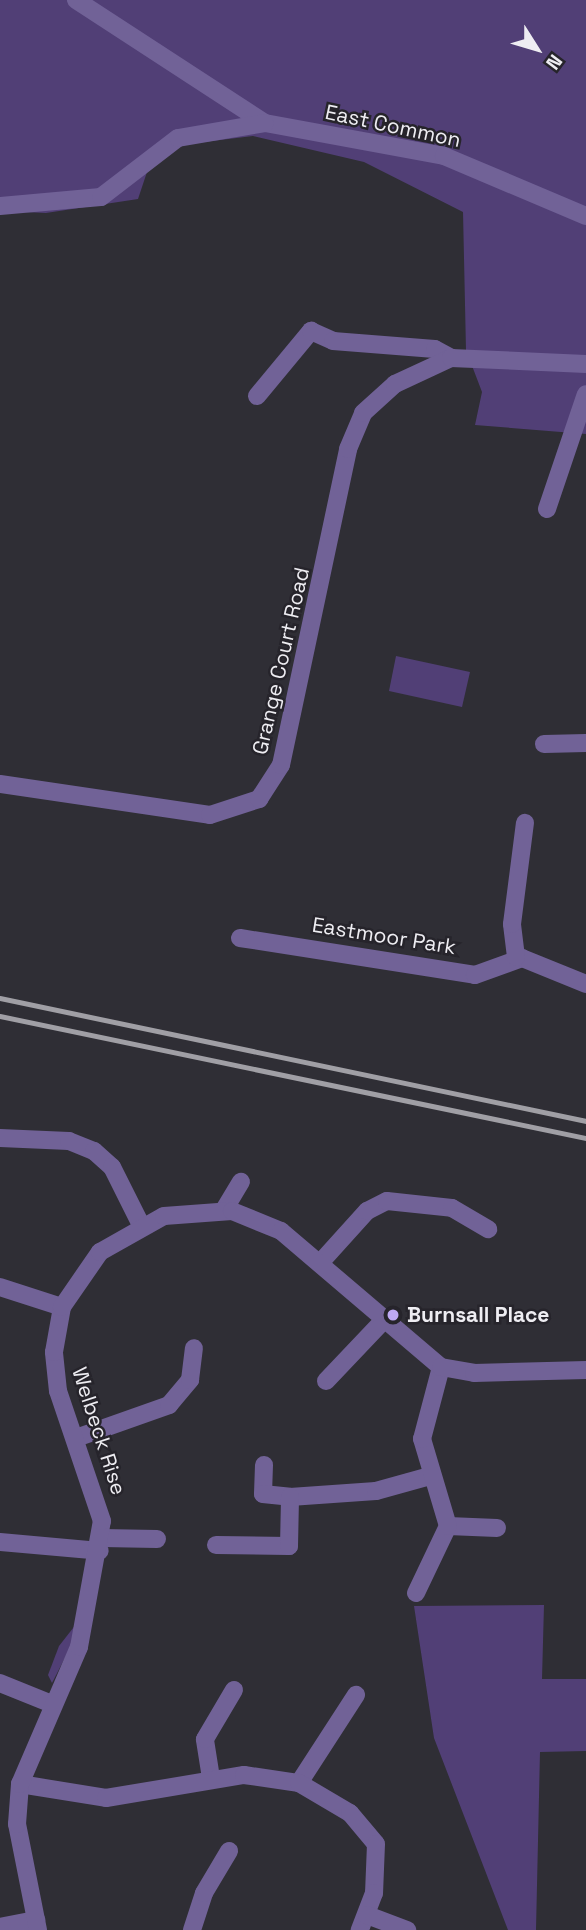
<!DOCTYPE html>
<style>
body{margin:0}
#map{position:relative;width:586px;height:1930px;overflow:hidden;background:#2f2e35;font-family:"Space Grotesk",sans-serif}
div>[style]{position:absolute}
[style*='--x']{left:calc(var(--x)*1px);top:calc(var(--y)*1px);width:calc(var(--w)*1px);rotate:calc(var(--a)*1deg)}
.green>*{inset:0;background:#513f76}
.minor>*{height:18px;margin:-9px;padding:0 9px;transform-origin:9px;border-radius:9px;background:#716297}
.rail>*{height:4.5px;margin:-2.25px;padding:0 2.25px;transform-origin:2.25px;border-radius:2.25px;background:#a09fa5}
.dots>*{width:19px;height:19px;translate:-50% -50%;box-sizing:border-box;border:4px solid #26242b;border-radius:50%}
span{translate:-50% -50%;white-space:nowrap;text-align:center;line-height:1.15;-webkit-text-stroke:5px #26242b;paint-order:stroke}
.street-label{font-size:21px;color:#eeedf2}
.poi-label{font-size:21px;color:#eeedf2;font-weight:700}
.left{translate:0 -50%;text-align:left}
.north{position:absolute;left:502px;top:14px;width:70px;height:70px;-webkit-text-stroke:5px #26242b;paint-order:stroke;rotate:127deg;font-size:19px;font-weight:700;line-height:28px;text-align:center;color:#eeedf2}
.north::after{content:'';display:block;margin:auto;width:24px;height:32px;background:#eeedf2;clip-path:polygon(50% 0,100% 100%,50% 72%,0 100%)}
</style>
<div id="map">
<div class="green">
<i style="clip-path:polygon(0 0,586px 0,586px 434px,475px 425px,482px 392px,466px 350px,463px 212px,364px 162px,253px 136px,171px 146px,147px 172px,138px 199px,46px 213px,0 211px)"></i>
<i style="clip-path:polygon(396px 656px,470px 672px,462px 707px,389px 691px)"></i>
<i style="clip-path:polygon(544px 1605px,542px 1679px,586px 1679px,586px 1751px,540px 1752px,536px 1930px,508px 1930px,434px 1738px,414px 1606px)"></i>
<i style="clip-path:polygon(77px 1623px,73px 1642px,52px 1683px,48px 1675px,59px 1646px)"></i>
</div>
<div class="minor">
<i style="--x:76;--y:0;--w:225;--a:33.1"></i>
<i style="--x:265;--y:123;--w:182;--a:10.4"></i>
<i style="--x:444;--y:156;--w:154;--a:22.9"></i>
<i style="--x:0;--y:206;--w:101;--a:-5.1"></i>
<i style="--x:101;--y:197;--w:97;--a:-37.5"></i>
<i style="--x:178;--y:138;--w:88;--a:-9.8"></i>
<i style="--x:257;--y:396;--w:85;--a:-50.3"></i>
<i style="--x:311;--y:331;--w:24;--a:24"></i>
<i style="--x:333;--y:341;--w:102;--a:4.5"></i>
<i style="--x:435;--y:349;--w:18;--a:29"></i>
<i style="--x:547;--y:509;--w:121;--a:-71.3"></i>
<i style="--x:544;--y:744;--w:42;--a:-1.4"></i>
<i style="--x:0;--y:784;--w:212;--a:8.4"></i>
<i style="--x:210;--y:815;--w:52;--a:-18.1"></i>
<i style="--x:259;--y:799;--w:40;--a:-57.1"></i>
<i style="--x:281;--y:765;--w:323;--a:-78"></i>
<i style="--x:348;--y:449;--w:39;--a:-67"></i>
<i style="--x:363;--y:413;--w:43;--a:-42.2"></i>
<i style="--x:395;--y:384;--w:62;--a:-24.9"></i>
<i style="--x:451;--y:358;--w:135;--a:2.5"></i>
<i style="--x:240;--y:938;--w:238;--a:8.9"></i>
<i style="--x:475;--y:975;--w:50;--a:-19.9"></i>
<i style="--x:522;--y:958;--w:69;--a:22.1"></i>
<i style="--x:516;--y:957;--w:33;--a:-97"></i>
<i style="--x:512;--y:924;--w:102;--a:-82.7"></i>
<i style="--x:0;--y:1138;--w:69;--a:2.5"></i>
<i style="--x:69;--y:1141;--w:27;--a:22"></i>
<i style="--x:94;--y:1151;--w:24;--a:42"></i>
<i style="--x:112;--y:1167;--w:65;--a:63.4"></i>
<i style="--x:224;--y:1210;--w:33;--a:-59"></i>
<i style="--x:320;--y:1263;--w:70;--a:-47.9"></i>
<i style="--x:367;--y:1211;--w:22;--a:-27"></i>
<i style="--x:387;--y:1201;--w:65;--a:6.1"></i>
<i style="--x:452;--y:1208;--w:42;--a:30.3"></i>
<i style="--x:0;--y:1287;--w:65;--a:17.9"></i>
<i style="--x:326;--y:1381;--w:81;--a:-46.5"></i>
<i style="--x:76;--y:1438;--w:99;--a:-19.5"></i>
<i style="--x:169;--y:1405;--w:33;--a:-50"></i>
<i style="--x:190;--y:1380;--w:32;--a:-83"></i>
<i style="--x:264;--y:1465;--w:29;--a:92"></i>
<i style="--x:263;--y:1494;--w:27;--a:6"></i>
<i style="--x:290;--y:1497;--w:86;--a:-4"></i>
<i style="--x:376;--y:1491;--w:56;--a:-15.5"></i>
<i style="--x:448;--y:1526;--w:49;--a:2.3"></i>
<i style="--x:102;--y:1538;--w:55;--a:1"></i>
<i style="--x:0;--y:1542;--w:100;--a:5.1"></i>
<i style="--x:216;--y:1545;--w:73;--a:0.8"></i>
<i style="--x:289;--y:1546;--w:49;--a:-88.8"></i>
<i style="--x:416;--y:1593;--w:74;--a:-64.5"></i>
<i style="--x:448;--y:1526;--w:91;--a:-106.6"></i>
<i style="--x:422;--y:1439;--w:74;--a:-75.2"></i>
<i style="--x:0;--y:1683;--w:56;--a:22"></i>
<i style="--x:211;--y:1778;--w:39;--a:-99"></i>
<i style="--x:205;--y:1739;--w:57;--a:-59.4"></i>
<i style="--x:299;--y:1783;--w:105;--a:-57.1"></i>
<i style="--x:20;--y:1784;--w:87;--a:9.2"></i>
<i style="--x:106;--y:1798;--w:140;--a:-9.5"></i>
<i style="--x:244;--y:1775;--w:56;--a:8.3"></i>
<i style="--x:299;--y:1783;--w:59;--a:30.5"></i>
<i style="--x:350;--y:1813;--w:40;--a:50"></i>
<i style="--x:376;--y:1844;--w:49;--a:92.3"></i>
<i style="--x:374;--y:1893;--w:40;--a:111"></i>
<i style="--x:367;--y:1915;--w:43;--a:20.6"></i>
<i style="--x:0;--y:1927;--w:37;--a:-11"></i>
<i style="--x:38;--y:1930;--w:108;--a:-101.2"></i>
<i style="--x:17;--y:1824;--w:40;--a:-85.7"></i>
<i style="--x:20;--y:1784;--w:149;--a:-66.7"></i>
<i style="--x:79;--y:1647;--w:128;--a:-79.7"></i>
<i style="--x:102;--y:1521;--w:137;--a:-108.7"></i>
<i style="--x:58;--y:1391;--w:39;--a:-96"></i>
<i style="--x:54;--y:1352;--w:46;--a:-79.9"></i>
<i style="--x:62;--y:1307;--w:67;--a:-55.4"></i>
<i style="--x:100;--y:1252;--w:73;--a:-29.4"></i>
<i style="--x:164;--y:1216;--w:68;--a:-4.2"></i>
<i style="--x:232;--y:1211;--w:53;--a:22.2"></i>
<i style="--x:281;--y:1231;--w:210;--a:40.4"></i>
<i style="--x:441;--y:1367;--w:34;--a:10"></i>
<i style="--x:474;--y:1373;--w:112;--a:-1.5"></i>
<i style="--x:192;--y:1930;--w:39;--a:-72"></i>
<i style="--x:204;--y:1893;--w:49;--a:-59.2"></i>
</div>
<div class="rail">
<i style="--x:0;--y:998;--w:599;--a:11.85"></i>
<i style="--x:0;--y:1016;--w:599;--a:11.76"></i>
</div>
<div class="dots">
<i style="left:393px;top:1315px;background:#bea9f4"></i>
</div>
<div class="street-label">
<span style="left:393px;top:126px;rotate:12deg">East Common</span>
<span style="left:281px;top:661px;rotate:-77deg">Grange Court Road</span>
<span style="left:384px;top:936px;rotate:9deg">Eastmoor Park</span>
<span style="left:99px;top:1431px;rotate:72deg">Welbeck Rise</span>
</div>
<div class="poi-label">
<span class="left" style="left:407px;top:1315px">Burnsall Place</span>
</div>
<div class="north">N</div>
</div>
